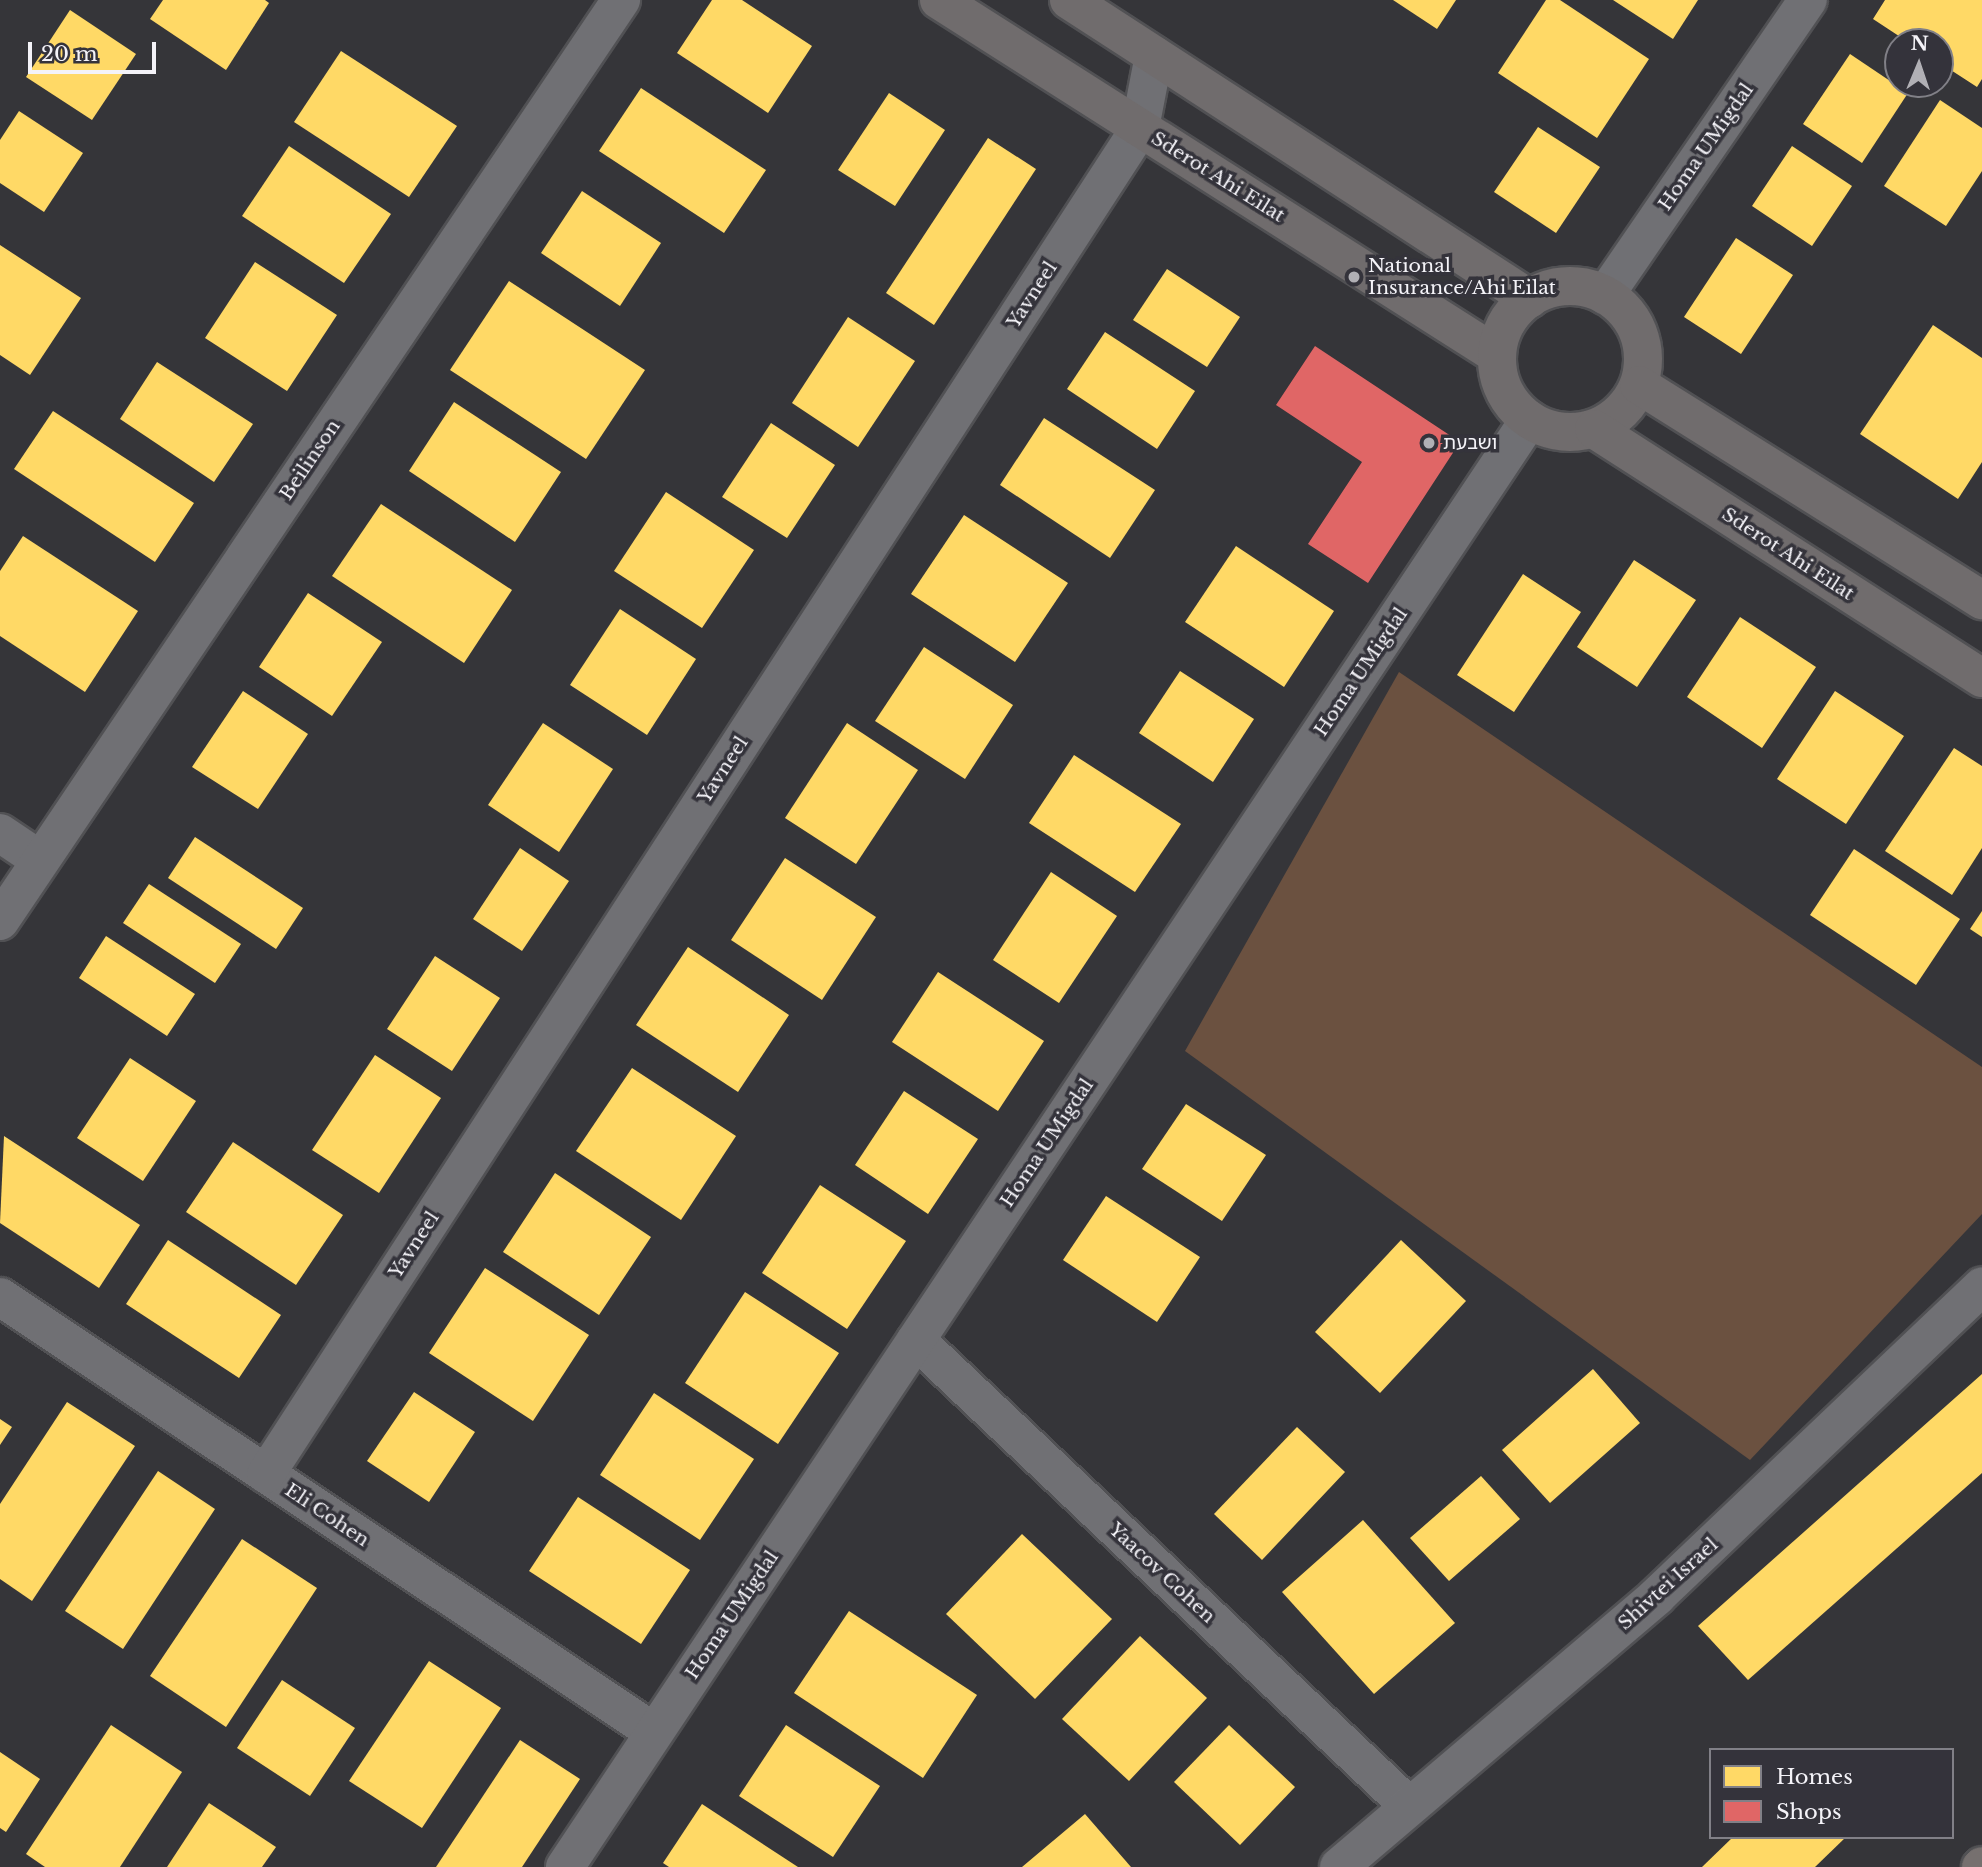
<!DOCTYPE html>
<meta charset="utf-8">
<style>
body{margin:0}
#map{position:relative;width:1982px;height:1867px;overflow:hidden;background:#353539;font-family:"Libre Baskerville","Noto Sans Hebrew",serif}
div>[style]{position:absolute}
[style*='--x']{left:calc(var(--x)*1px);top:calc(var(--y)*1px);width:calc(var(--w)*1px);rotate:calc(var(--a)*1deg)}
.green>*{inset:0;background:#6b5140}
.homes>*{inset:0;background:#ffd966}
.shops>*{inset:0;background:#e06666}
.roads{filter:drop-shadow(2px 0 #515154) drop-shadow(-2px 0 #515154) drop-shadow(0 2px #515154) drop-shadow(0 -2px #515154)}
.minor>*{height:38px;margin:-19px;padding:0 19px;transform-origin:19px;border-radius:19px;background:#707074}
.major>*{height:38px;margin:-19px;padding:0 19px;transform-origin:19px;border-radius:19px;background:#706c6d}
.major>.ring{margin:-19px;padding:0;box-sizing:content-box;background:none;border:38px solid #706c6d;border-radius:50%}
.highway>*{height:38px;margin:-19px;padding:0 19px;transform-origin:19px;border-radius:19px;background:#76706f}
.dots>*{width:19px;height:19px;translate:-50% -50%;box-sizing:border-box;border:4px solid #34333b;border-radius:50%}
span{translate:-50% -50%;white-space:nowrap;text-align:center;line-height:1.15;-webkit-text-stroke:7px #34333b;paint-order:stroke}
.street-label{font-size:19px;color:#f4f3f8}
.poi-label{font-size:19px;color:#f4f3f8}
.left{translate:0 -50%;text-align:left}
.legend{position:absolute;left:1709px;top:1748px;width:245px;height:91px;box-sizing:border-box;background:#34333b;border:2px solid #818087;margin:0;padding:9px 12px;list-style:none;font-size:21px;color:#f4f3f8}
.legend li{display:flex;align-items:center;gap:14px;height:35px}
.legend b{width:35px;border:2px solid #818087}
.north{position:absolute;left:1884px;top:28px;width:70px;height:70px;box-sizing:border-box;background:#34333b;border:2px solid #818087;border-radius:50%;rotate:2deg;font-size:19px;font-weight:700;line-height:28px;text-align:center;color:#f4f3f8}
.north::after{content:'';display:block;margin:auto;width:24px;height:32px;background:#b1b0b5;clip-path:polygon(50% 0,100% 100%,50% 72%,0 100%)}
.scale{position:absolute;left:28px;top:42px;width:128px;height:32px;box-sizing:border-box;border:4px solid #f4f3f8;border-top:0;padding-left:9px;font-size:21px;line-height:24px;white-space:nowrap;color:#f4f3f8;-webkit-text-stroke:5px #34333b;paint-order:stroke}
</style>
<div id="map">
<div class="green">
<i style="clip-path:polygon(1399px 672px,1982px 1067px,1982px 1214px,1750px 1460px,1185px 1051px)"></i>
</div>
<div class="homes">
<i style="clip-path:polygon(163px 0,265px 0,269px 3px,226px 70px,150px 19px)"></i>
<i style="clip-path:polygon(712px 0,742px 0,812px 46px,768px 113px,677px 53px)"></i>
<i style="clip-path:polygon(1393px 0,1456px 0,1437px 29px)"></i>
<i style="clip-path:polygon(1546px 0,1560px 0,1649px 59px,1597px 138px,1498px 73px)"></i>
<i style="clip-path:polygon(1613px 0,1698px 0,1673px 39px)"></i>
<i style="clip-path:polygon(1885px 0,1982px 0,1982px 79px,1977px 87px,1940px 63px,1940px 42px,1908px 42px,1873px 19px)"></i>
<i style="clip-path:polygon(70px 10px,136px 54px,92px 120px,26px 77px)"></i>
<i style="clip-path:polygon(341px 51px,457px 126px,409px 197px,294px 122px)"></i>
<i style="clip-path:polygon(1850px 54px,1908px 93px,1862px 163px,1803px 124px)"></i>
<i style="clip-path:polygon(641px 88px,766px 170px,724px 233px,599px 151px)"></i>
<i style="clip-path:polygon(889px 93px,945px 130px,895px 206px,838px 170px)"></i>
<i style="clip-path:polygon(1940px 100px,1982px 128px,1982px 171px,1946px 226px,1884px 186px)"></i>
<i style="clip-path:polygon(19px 111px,83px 153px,44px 212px,0 183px,0 140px)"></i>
<i style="clip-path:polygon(1538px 127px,1600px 167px,1556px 233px,1494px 192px)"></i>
<i style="clip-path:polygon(988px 138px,1036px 169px,934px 325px,886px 293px)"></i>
<i style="clip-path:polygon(289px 146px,391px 214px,344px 283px,242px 216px)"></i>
<i style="clip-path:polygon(1792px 146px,1852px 186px,1812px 246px,1752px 206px)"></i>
<i style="clip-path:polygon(582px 191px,661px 243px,620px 306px,541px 253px)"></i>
<i style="clip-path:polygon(1736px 238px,1793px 275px,1741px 354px,1684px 317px)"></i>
<i style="clip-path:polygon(0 245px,81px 298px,30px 375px,0 355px)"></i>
<i style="clip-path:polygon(255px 262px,337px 315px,287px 391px,205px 338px)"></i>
<i style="clip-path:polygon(1167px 269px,1240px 317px,1207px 367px,1133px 320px)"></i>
<i style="clip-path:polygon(509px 281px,645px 370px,586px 459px,450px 370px)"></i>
<i style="clip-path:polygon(848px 317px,915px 361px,858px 447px,792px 403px)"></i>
<i style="clip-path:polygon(1933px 325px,1982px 358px,1982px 462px,1958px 499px,1860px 434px)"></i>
<i style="clip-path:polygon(1105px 332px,1195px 391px,1157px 449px,1067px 389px)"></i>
<i style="clip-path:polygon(157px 362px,253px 424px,214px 482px,120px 419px)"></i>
<i style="clip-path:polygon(454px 402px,561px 472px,515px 542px,409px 471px)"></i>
<i style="clip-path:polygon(53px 411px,194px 503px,155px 562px,14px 469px)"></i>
<i style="clip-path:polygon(1044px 418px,1155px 490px,1110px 558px,1000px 485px)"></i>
<i style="clip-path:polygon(771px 423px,835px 465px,787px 538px,722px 497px)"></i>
<i style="clip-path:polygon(666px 492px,754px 550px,702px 628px,614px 571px)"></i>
<i style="clip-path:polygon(381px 504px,512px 590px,464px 663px,332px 576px)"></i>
<i style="clip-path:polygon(964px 515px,1068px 583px,1015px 662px,911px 594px)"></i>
<i style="clip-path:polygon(23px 536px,138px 611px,85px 692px,0 636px,0 571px)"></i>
<i style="clip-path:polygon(1236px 546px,1334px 611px,1284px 687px,1185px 622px)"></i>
<i style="clip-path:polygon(1634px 560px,1696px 600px,1637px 687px,1577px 647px)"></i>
<i style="clip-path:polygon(1523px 574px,1581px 612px,1514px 712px,1457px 675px)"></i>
<i style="clip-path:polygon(308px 593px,382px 642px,332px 716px,259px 667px)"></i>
<i style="clip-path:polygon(620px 609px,696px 659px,647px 735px,570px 685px)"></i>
<i style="clip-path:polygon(1740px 617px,1816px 667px,1762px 748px,1687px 697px)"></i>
<i style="clip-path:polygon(924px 647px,1013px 705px,965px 779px,875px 721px)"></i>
<i style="clip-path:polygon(1180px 671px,1254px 719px,1213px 782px,1139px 733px)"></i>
<i style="clip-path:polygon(243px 691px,308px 734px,258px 809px,192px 767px)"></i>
<i style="clip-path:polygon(1835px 691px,1904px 736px,1846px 824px,1777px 779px)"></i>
<i style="clip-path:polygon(543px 723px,613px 769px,559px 852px,488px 805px)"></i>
<i style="clip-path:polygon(847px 723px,918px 770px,856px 864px,785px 818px)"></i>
<i style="clip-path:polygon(1954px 748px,1982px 766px,1982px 848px,1952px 895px,1885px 851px)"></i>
<i style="clip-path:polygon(1074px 755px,1181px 824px,1135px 892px,1029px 823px)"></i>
<i style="clip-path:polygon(195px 837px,303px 908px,276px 949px,168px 878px)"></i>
<i style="clip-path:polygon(520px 848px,569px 881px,522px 951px,473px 919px)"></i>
<i style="clip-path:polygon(1854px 849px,1960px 919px,1916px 985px,1810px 915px)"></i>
<i style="clip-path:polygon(785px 858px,876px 917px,822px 1000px,731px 940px)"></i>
<i style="clip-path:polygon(1051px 872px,1117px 916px,1059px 1003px,993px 960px)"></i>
<i style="clip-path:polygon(149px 884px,241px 944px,215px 983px,123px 923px)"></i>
<i style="clip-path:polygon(1982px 911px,1982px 937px,1970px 929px)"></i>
<i style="clip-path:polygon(106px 936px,195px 994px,167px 1036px,79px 978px)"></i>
<i style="clip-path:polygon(688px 947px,789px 1015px,738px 1092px,636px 1025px)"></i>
<i style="clip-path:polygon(435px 956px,500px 998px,452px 1071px,387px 1029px)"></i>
<i style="clip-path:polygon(938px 972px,1044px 1041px,998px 1111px,892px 1042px)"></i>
<i style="clip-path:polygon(375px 1055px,441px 1098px,379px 1193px,312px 1150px)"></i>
<i style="clip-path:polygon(130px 1058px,196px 1101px,143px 1181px,77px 1138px)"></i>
<i style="clip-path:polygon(632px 1068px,736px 1136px,681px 1220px,576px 1151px)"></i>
<i style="clip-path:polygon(904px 1091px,978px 1139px,928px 1214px,855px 1165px)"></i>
<i style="clip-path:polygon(1186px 1104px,1266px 1155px,1222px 1221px,1142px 1169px)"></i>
<i style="clip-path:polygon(4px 1136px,140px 1225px,99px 1288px,0 1223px)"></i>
<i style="clip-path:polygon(233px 1142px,343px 1215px,296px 1285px,186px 1212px)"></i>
<i style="clip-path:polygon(555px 1173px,651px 1237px,599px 1315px,503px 1252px)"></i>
<i style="clip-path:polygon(820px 1185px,906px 1241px,847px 1329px,762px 1273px)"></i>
<i style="clip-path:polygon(1106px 1196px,1200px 1257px,1157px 1322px,1063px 1260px)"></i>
<i style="clip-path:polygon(168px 1240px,281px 1315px,239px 1378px,126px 1304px)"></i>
<i style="clip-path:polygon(1401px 1240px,1466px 1301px,1380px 1393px,1315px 1332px)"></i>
<i style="clip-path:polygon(485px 1268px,589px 1335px,533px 1421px,429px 1353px)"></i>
<i style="clip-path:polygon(745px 1292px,839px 1353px,778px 1444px,685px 1383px)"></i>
<i style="clip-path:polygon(1593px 1369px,1640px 1423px,1550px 1503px,1502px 1450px)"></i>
<i style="clip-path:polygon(1982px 1374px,1982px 1473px,1748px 1680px,1698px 1626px)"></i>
<i style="clip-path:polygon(414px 1392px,475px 1432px,429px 1502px,367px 1461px)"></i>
<i style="clip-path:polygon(654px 1393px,754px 1459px,700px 1540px,600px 1475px)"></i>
<i style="clip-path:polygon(67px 1402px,135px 1446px,32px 1601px,0 1579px,0 1504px)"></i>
<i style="clip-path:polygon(0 1419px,12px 1427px,0 1445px)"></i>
<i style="clip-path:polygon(1297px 1427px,1345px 1472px,1262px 1560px,1214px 1514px)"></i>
<i style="clip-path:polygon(158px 1471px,215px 1509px,123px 1649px,65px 1611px)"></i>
<i style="clip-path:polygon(1481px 1476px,1520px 1519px,1449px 1581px,1410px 1538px)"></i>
<i style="clip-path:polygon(578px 1497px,690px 1570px,641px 1644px,529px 1571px)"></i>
<i style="clip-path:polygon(1363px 1520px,1455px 1623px,1374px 1694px,1282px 1592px)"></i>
<i style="clip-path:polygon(1022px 1534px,1112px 1619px,1035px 1699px,946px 1614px)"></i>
<i style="clip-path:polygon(242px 1539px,317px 1588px,226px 1727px,150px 1676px)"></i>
<i style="clip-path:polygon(849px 1611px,977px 1695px,923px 1778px,794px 1693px)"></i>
<i style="clip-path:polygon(1140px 1636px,1207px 1698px,1129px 1781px,1062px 1719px)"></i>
<i style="clip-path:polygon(429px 1661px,501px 1708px,422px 1828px,349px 1781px)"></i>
<i style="clip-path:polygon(282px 1680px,355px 1728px,310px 1796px,237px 1748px)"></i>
<i style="clip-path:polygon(111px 1725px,182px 1772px,120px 1867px,45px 1867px,26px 1854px)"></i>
<i style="clip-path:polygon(786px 1725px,880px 1786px,833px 1857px,739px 1796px)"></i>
<i style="clip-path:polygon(1229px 1725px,1295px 1787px,1240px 1845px,1174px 1782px)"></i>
<i style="clip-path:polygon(520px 1740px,580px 1779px,522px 1867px,436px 1867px)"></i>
<i style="clip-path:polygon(0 1752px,40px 1779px,6px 1832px,0 1828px)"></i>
<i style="clip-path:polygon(209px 1803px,276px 1847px,262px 1867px,167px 1867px)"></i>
<i style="clip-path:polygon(702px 1804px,798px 1867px,669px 1867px,663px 1863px)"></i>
<i style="clip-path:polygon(1085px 1814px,1131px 1867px,1022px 1867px)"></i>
<i style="clip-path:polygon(1733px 1837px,1846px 1837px,1815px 1867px,1702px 1867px)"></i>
</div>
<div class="shops">
<i style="clip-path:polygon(1315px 346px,1460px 442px,1368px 583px,1308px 544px,1362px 462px,1276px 405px)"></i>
</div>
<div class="roads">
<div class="minor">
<i style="--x:1605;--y:295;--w:358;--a:-55.5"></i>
<i style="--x:0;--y:833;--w:48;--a:34"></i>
<i style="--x:0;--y:921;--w:1111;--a:-56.01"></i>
<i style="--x:0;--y:1297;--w:785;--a:33.63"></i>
<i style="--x:916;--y:1340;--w:678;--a:43.39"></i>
<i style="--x:266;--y:1474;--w:1605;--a:-57"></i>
<i style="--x:1140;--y:128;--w:74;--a:-79.1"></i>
<i style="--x:565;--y:1867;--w:1739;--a:-56.33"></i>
<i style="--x:1339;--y:1867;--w:418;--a:-40.4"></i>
<i style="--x:1657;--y:1596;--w:449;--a:-43.6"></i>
</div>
<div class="major">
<i style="--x:939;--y:0;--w:661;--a:32.46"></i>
<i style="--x:1069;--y:0;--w:549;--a:32.97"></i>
<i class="ring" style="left:1497px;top:286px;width:108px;height:108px"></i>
<i style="--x:1639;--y:385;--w:405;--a:32.1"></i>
<i style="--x:1594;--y:429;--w:461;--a:32.7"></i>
</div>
<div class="highway">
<i style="--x:1981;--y:1867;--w:1;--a:-45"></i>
</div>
</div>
<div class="dots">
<i style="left:1354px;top:277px;background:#b1b0b5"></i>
<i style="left:1429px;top:443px;background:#b1b0b5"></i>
</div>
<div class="street-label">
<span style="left:1706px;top:147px;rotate:-55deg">Homa UMigdal</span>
<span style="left:1218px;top:177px;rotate:32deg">Sderot Ahi Eilat</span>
<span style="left:1032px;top:295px;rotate:-57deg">Yavneel</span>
<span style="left:310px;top:460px;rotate:-56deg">Beilinson</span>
<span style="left:1788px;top:554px;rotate:33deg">Sderot Ahi Eilat</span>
<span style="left:1361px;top:672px;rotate:-56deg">Homa UMigdal</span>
<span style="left:723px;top:770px;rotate:-57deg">Yavneel</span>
<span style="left:1047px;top:1143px;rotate:-56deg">Homa UMigdal</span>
<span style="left:414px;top:1245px;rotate:-57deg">Yavneel</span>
<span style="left:327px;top:1515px;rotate:34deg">Eli Cohen</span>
<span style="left:1162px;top:1573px;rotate:43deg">Yaacov Cohen</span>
<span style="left:1668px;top:1584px;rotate:-42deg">Shivtei Israel</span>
<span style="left:732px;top:1615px;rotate:-56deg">Homa UMigdal</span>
</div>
<div class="poi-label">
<span class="left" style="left:1368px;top:277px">National<br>Insurance/Ahi Eilat</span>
<span class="left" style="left:1443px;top:443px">ושבעת</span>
</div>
<ul class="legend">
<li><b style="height:19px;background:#ffd966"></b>Homes</li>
<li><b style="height:19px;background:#e06666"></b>Shops</li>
</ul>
<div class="north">N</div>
<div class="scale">20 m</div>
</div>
